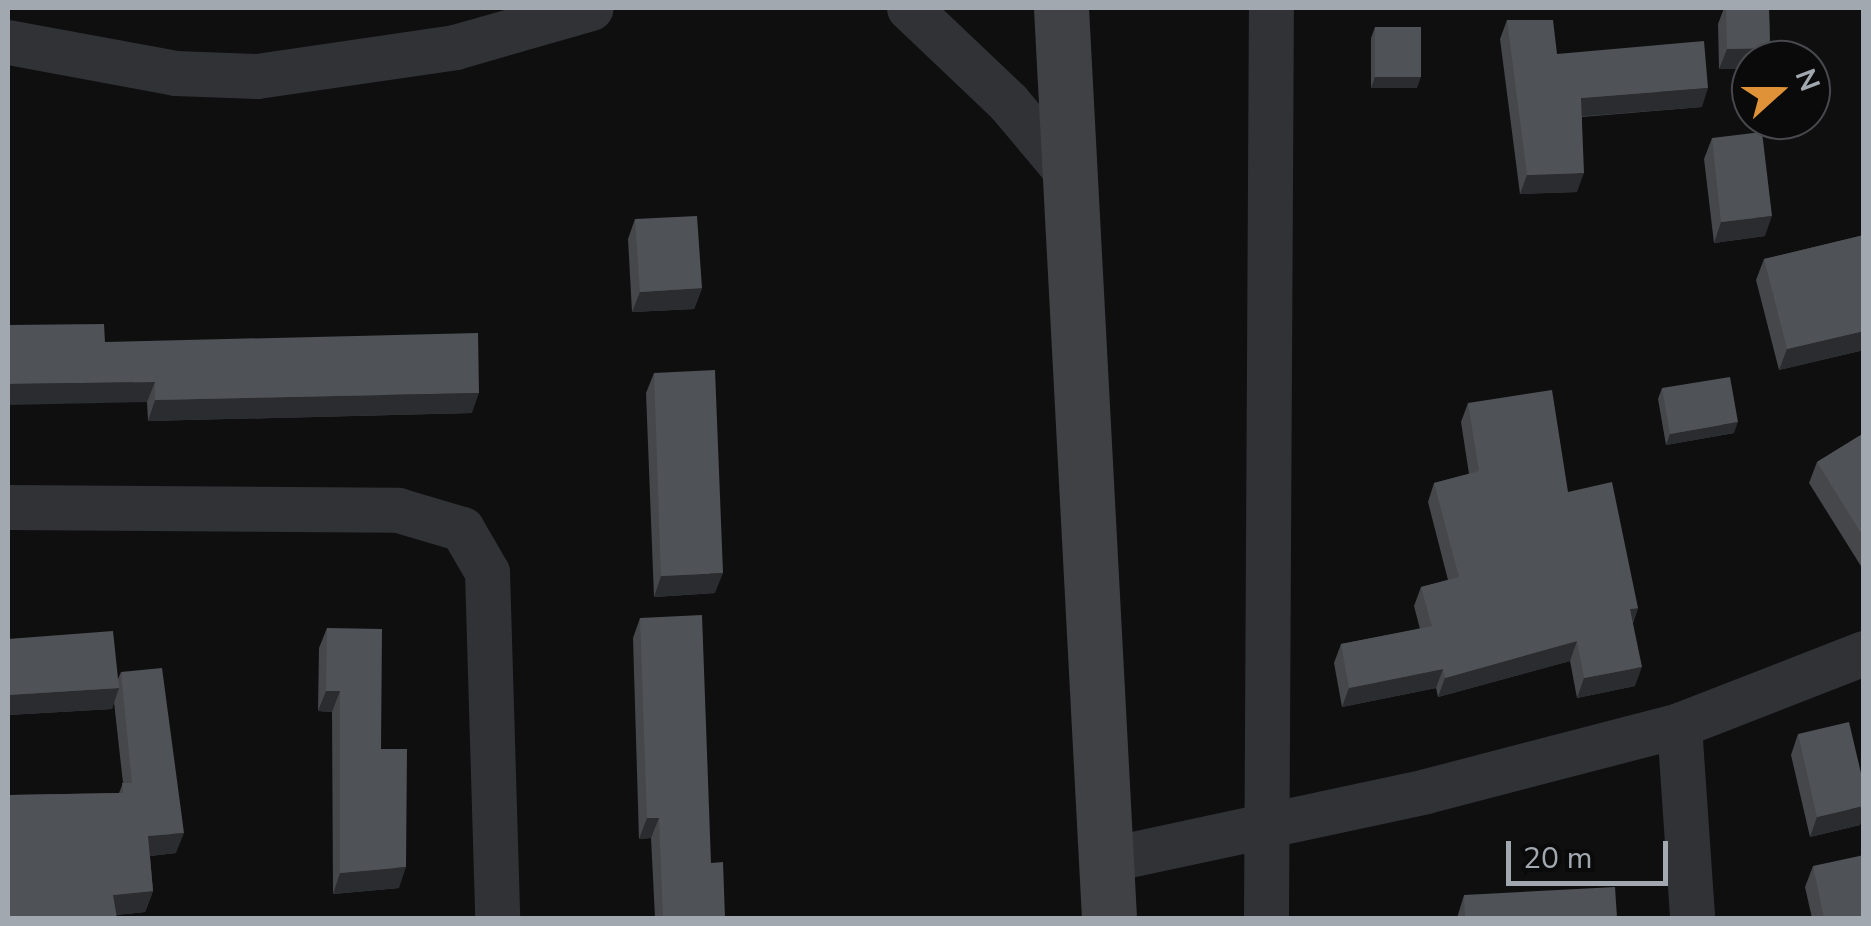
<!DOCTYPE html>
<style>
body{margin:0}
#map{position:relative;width:1871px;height:926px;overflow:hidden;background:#0f0f10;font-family:"Nunito Sans",sans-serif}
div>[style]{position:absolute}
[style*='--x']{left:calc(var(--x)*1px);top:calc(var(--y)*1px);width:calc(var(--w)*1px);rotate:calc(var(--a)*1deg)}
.street>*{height:45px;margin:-22.5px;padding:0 22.5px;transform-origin:22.5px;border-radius:22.5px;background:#313235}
.secondary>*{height:55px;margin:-27.5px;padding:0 27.5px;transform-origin:27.5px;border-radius:27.5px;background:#3f4145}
.wall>*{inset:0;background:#45474b}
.shaded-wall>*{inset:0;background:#2b2c2f}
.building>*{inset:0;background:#4f5256}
span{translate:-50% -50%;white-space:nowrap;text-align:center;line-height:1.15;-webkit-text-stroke:8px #0a0a0b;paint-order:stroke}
.frame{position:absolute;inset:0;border:10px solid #a2a8b0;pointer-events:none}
.north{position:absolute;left:1731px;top:40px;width:100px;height:100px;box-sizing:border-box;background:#0a0a0b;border:2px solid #47494d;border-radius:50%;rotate:69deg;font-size:28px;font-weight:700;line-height:40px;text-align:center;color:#a2a8b0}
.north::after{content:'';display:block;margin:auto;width:35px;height:45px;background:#e09238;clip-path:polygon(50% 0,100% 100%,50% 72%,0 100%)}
.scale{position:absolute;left:1506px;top:841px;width:162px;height:45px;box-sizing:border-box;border:5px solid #a2a8b0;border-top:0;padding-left:12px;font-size:30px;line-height:35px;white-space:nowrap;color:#a2a8b0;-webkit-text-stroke:8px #0a0a0b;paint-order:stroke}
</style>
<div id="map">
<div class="street">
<i style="--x:909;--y:8;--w:137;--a:43.5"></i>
<i style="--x:1008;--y:102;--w:98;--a:50"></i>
<i style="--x:8;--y:42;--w:170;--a:10.5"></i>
<i style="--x:175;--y:73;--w:82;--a:2.1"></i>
<i style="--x:257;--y:76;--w:200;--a:-8.3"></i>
<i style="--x:455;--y:47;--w:141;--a:-16"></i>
<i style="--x:8;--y:507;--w:390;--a:0.4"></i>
<i style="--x:398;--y:510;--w:67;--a:16.5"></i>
<i style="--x:462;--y:529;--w:50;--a:59.8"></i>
<i style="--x:487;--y:572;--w:346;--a:88.3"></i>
<i style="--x:1679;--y:725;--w:193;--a:86.1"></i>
<i style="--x:1110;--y:859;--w:323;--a:-12.1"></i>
<i style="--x:1426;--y:791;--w:261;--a:-14.6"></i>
<i style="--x:1679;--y:725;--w:199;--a:-21.3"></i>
<i style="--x:1266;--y:918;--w:910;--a:-89.69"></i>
</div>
<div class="secondary">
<i style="--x:1061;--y:8;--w:911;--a:86.98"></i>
</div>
<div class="wall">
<i style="clip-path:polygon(1724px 8px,1769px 8px,1770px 48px,1766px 60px,1751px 60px,1719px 69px,1718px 24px)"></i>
<i style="clip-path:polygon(1507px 20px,1557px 54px,1702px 107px,1582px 117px,1577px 192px,1520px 194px,1500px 39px)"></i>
<i style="clip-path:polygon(1375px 27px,1417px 88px,1371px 88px,1371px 38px)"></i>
<i style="clip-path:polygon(1712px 138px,1765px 236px,1714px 243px,1704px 159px)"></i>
<i style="clip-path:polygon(635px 219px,702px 288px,694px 309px,632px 312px,628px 239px)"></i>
<i style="clip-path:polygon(1864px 235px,1864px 350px,1779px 370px,1756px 280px,1764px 259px)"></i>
<i style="clip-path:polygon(105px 342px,472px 413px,148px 421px,147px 402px)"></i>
<i style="clip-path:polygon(654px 373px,715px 593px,654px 597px,646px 393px)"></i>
<i style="clip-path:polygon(1662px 388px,1734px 433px,1666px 445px,1658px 399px)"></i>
<i style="clip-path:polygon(1468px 403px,1568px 492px,1638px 608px,1633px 623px,1635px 686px,1577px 698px,1570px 661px,1438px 697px,1436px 688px,1342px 707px,1334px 663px,1341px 644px,1420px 629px,1414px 606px,1421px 587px,1448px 580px,1428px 502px,1434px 483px,1469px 474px,1461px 422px)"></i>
<i style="clip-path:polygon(1864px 433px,1864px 571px,1809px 483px,1817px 462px)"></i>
<i style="clip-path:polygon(640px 618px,711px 863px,725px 918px,655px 918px,651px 838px,639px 839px,633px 638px)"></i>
<i style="clip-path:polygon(327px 628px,381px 749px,399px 888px,333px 894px,332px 712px,318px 711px,319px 648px)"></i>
<i style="clip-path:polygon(8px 639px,118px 679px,121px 672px,176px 853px,150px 856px,153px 891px,145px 912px,116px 915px,8px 918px,8px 801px,10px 795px,119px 793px,123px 783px,114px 702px,112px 709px,8px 715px)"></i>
<i style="clip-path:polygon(1798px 734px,1860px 825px,1810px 837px,1791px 755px)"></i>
<i style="clip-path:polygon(1813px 866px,1864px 918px,1812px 918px,1805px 887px)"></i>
<i style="clip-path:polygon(1464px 895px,1617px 918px,1457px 918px)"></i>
</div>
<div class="shaded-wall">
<i style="clip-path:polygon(1770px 48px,1766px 60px,1751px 60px,1751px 69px,1719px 69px,1727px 49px)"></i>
<i style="clip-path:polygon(1375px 77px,1421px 77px,1417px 88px,1371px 88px)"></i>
<i style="clip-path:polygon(1708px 88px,1702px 107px,1574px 117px,1581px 98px)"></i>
<i style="clip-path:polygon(1584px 173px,1577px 192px,1520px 194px,1527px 175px)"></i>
<i style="clip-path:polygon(1772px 216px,1765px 236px,1714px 243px,1721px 222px)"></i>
<i style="clip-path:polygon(702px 288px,694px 309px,632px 312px,640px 292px)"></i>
<i style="clip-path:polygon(1864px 331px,1864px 350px,1779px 370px,1787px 349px)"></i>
<i style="clip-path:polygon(155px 382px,147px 402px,8px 405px,8px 384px)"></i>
<i style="clip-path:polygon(479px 393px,472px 413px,148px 421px,155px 400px)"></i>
<i style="clip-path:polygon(1738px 422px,1734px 433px,1666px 445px,1670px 434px)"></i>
<i style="clip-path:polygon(723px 573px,715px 593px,654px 597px,661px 576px)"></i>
<i style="clip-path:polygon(1638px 608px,1631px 627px,1630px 609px)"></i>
<i style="clip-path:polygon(1577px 641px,1570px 661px,1438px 697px,1445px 678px)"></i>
<i style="clip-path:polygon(1642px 667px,1635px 686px,1577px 698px,1584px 678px)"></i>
<i style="clip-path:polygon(1443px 669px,1436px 688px,1342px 707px,1349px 688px)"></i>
<i style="clip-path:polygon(119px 688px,112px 709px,8px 715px,8px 695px)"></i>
<i style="clip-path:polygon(326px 691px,340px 691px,332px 712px,318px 711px)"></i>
<i style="clip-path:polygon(1864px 806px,1864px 816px,1860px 825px,1810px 837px,1817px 817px)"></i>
<i style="clip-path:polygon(647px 818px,659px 818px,651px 838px,639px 839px)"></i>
<i style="clip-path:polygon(184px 833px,176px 853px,141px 857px,148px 836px)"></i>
<i style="clip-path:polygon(406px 867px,399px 888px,333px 894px,340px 873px)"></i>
<i style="clip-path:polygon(153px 891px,145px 912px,105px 916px,113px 895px)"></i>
</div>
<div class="building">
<i style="clip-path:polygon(1726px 8px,1769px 8px,1770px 48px,1727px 49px)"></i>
<i style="clip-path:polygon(1507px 20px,1553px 20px,1557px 54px,1704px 41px,1708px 88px,1581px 98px,1584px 173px,1527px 175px)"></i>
<i style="clip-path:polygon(1375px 27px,1421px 27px,1421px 77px,1375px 77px)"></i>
<i style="clip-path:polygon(1762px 132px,1772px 216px,1721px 222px,1712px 138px)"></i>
<i style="clip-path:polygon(697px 216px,702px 288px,640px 292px,635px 219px)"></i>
<i style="clip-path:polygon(1864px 235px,1864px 331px,1787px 349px,1764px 259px)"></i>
<i style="clip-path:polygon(104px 324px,105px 342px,478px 333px,479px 393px,155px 400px,155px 382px,8px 384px,8px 325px)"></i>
<i style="clip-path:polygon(715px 370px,723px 573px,661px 576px,654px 373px)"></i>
<i style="clip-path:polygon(1730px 377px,1738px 422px,1670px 434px,1662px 388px)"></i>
<i style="clip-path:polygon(1552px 390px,1568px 492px,1612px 482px,1638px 608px,1630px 609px,1642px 667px,1584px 678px,1577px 641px,1445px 678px,1443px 669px,1349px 688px,1341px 644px,1432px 626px,1421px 587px,1459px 577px,1434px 483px,1479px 471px,1468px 403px)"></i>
<i style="clip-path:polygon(1864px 433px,1864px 538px,1817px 462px)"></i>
<i style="clip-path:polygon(702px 615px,711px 863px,723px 862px,725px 918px,663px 918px,659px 818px,647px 818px,640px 618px)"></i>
<i style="clip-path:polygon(327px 628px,382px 629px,381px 749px,407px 749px,406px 867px,340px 873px,340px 691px,326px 691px)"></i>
<i style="clip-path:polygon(113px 631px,119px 688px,8px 695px,8px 639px)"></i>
<i style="clip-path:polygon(162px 668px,184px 833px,148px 836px,153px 891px,113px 895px,117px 918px,8px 918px,8px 826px,10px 826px,10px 795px,123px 793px,122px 783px,132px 783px,121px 672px)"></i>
<i style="clip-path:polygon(1849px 722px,1864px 786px,1864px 806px,1817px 817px,1798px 734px)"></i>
<i style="clip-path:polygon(1864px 855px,1864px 918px,1824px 918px,1813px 866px)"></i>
<i style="clip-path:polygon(1615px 887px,1617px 918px,1465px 918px,1464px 895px)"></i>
</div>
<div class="frame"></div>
<div class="north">N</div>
<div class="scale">20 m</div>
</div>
